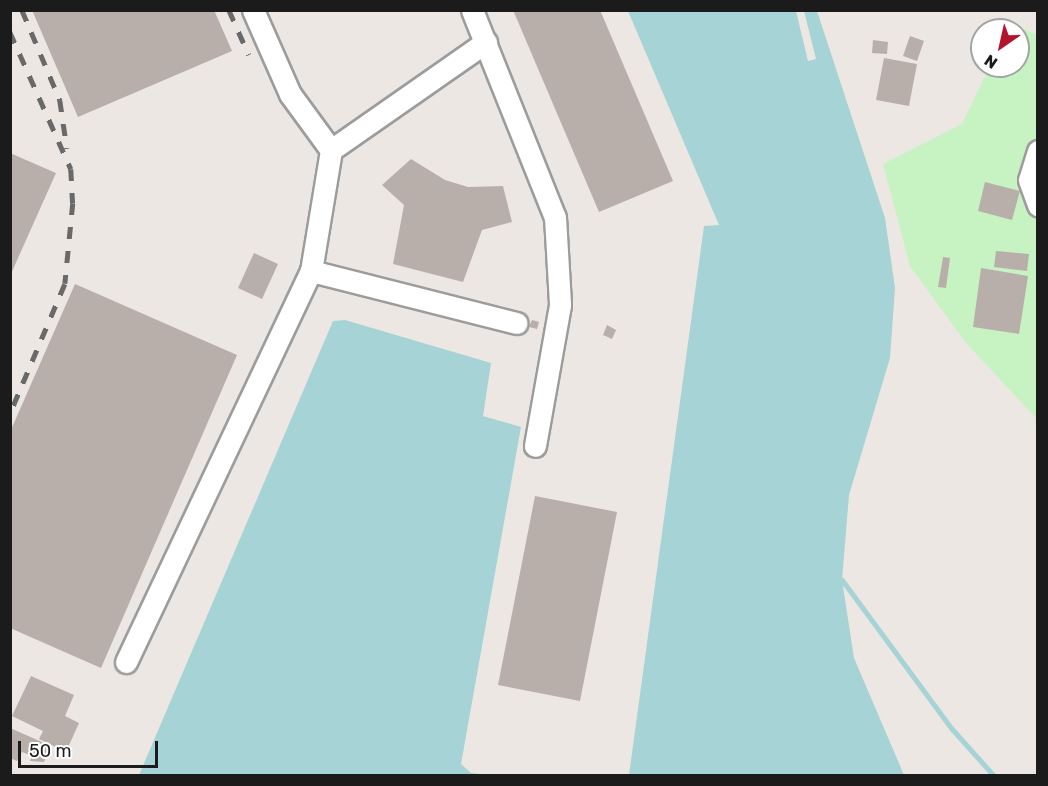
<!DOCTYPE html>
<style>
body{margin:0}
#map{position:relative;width:1048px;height:786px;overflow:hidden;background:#ece7e2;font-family:Rubik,sans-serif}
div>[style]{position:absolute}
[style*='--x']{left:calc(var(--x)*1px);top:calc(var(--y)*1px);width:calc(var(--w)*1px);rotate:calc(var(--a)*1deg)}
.park>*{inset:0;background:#c6f3c1}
.water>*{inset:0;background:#a6d3d5}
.pier>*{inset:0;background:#ece7e2}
.stream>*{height:5px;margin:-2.5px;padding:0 2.5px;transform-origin:2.5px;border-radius:2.5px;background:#a6d3d5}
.building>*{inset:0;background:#b8afab}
.roads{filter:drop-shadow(2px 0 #9c9c9c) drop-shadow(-2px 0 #9c9c9c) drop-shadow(0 2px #9c9c9c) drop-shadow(0 -2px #9c9c9c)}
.minor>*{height:21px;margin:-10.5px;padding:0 10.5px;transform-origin:10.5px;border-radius:10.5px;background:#fff}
.rail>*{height:4.5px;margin-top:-2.25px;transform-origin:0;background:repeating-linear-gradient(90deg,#696969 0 12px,transparent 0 24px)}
span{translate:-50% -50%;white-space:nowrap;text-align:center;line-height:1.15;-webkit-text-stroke:6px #fff;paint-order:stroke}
.frame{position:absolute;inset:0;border:12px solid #1b1b1b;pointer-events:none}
.north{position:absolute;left:970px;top:18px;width:60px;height:60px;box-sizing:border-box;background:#fff;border:2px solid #a4a4a4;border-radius:50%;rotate:214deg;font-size:16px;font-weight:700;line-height:24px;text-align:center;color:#1b1b1b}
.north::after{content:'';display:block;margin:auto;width:21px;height:27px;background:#b3132e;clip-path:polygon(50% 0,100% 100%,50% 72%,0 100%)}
.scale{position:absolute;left:18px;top:741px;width:140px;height:27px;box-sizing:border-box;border:3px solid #1b1b1b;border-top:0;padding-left:8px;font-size:18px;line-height:21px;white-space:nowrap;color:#1b1b1b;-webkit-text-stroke:4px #fff;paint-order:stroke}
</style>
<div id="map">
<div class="park">
<i style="clip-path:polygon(1011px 23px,1037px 35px,1037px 419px,966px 343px,910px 266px,883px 164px,962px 124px,990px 66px,1018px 66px,1018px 30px,1007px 30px)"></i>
</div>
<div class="water">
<i style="clip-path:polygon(628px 11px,817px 11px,885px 218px,895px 288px,890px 358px,849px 495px,842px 580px,854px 658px,904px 775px,629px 775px,704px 226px,719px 225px)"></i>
<i style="clip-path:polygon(345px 320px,491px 363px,483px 416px,521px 427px,461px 764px,471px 773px,488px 775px,139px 775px,333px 321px)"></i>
</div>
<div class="pier">
<i style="clip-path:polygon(796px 11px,804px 11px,816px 59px,808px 61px)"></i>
</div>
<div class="stream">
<i style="--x:842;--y:580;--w:185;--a:53.6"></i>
<i style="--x:952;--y:729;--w:63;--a:48.2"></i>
</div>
<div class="building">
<i style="clip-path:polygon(32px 10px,214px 10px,232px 51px,78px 117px)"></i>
<i style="clip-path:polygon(513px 10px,600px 10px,673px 181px,599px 212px)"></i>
<i style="clip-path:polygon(910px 36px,924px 41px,917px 61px,903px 56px)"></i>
<i style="clip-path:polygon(873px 40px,888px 42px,887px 54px,872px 53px)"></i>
<i style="clip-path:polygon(884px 58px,917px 64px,909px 106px,876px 100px)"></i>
<i style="clip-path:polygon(10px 153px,56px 173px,10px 276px)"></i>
<i style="clip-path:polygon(411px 159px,445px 180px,468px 187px,503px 186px,512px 222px,482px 230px,463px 282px,393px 264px,404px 205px,382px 185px)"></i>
<i style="clip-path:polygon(985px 182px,1020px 191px,1012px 220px,978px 211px)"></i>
<i style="clip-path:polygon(996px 251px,1029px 254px,1027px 271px,994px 267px)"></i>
<i style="clip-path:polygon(254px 253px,278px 264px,262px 299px,238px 288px)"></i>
<i style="clip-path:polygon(943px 257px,950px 258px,946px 288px,938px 287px)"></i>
<i style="clip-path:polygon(981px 268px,1028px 276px,1019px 334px,973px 327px)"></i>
<i style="clip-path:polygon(75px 284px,237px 355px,101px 668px,10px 628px,10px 432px)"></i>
<i style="clip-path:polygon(532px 320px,539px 322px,537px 329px,529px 327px)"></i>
<i style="clip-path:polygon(607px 325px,616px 330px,612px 339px,603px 335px)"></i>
<i style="clip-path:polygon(535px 496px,617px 512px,580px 701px,498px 685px)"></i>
<i style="clip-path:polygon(31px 676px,74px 695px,65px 716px,79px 723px,66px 752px,39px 739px,43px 731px,12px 716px)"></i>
<i style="clip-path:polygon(10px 728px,51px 746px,44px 762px,30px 761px,32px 756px,22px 752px,17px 761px,10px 758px)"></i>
</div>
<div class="roads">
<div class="minor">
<i style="--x:253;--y:10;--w:92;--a:66.2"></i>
<i style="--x:290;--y:94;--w:69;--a:53.8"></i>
<i style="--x:472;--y:10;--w:223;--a:68.2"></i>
<i style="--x:555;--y:217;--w:88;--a:86.7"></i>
<i style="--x:560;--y:305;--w:143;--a:100.1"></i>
<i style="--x:1038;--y:151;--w:30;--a:107"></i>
<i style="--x:1029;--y:180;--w:27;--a:70"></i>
<i style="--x:311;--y:271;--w:212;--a:14.2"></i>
<i style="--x:126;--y:662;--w:433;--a:-64.7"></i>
<i style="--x:311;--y:271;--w:123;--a:-80.6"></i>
<i style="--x:331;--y:150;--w:189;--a:-34.9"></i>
</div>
</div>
<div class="rail">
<i style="--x:22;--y:10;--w:98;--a:67.1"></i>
<i style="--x:60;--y:100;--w:49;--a:81.7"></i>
<i style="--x:229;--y:10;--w:49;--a:66"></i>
<i style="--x:10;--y:32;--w:150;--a:66"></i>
<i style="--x:71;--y:169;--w:34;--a:87"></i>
<i style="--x:73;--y:203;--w:81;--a:95.6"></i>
<i style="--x:65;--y:284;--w:141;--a:112.9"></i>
</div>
<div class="frame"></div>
<div class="north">N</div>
<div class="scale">50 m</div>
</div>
